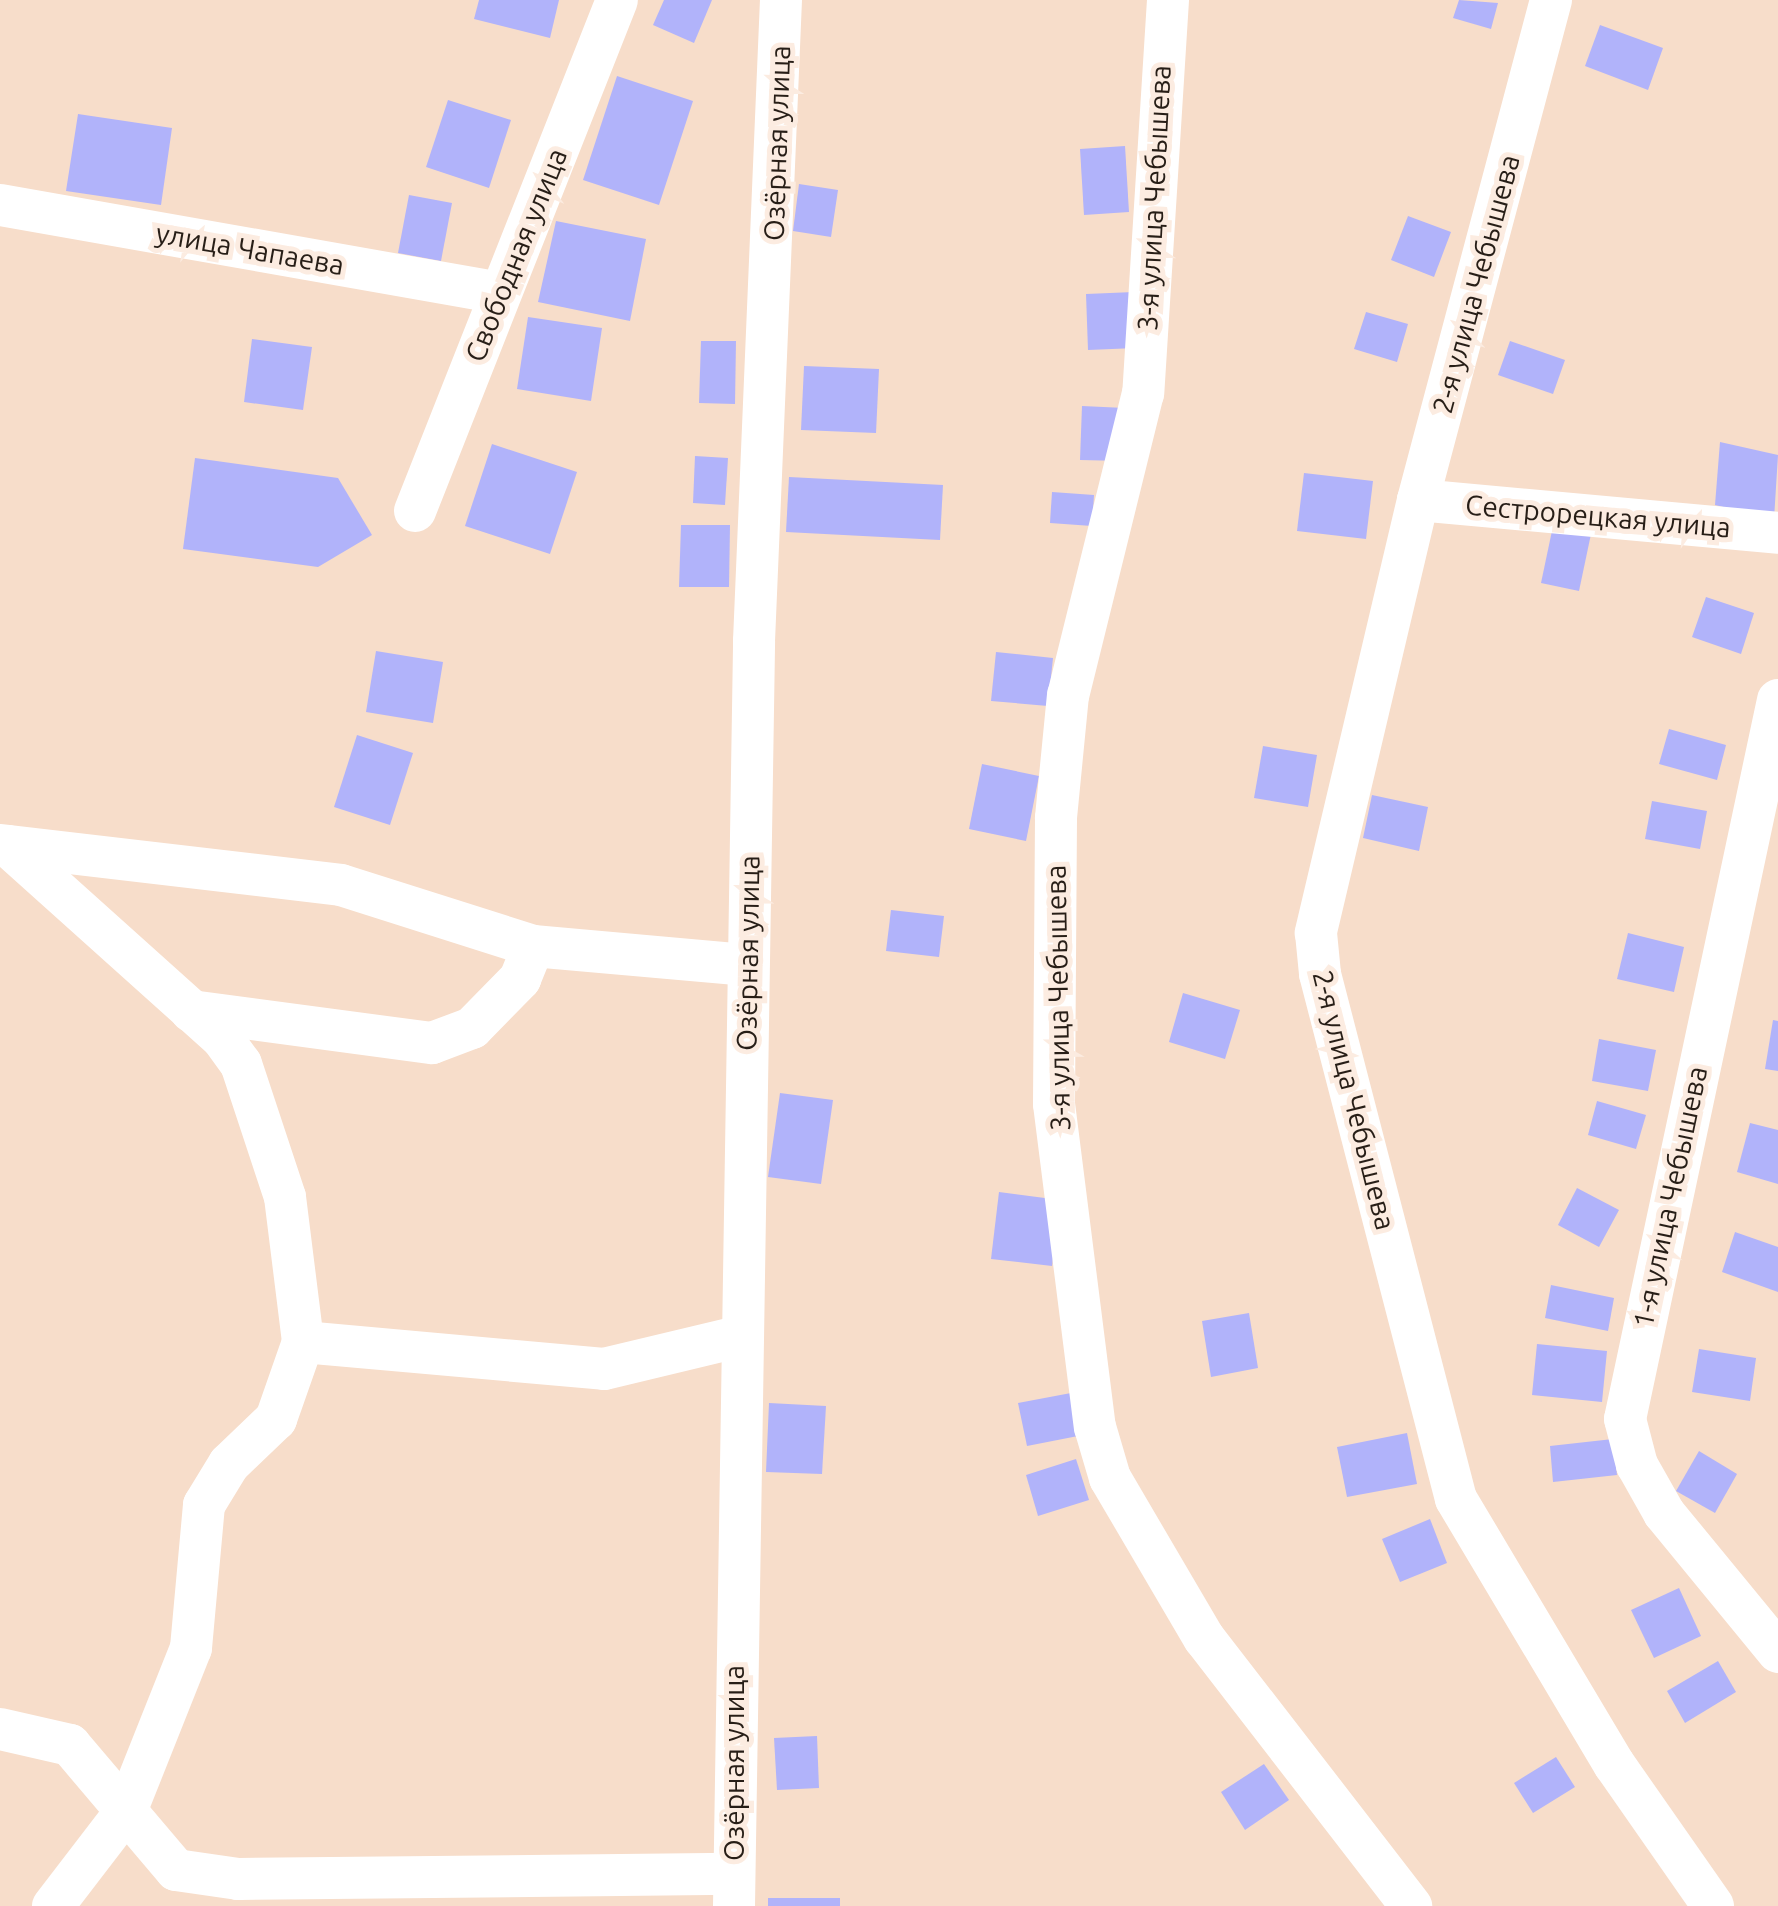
<!DOCTYPE html>
<meta charset="utf-8">
<style>
body{margin:0}
#map{position:relative;width:1778px;height:1906px;overflow:hidden;background:#f7ddca;font-family:Ubuntu,sans-serif}
div>[style]{position:absolute}
[style*='--x']{left:calc(var(--x)*1px);top:calc(var(--y)*1px);width:calc(var(--w)*1px);rotate:calc(var(--a)*1deg)}
.building>*{inset:0;background:#b1b3fa}
.minor>*{height:42px;margin:-21px;padding:0 21px;transform-origin:21px;border-radius:21px;background:#fff}
span{translate:-50% -50%;white-space:nowrap;text-align:center;line-height:1.15;-webkit-text-stroke:10px #fcece1;paint-order:stroke}
.street-label{font-size:28px;color:#271e17}
</style>
<div id="map">
<div class="building">
<i style="clip-path:polygon(479px 0,559px 0,550px 38px,474px 19px)"></i>
<i style="clip-path:polygon(664px 0,712px 0,694px 43px,653px 25px)"></i>
<i style="clip-path:polygon(1459px 0,1498px 3px,1491px 29px,1453px 18px)"></i>
<i style="clip-path:polygon(1600px 25px,1663px 48px,1648px 90px,1585px 66px)"></i>
<i style="clip-path:polygon(617px 76px,693px 101px,659px 205px,583px 180px)"></i>
<i style="clip-path:polygon(448px 100px,511px 120px,489px 188px,426px 167px)"></i>
<i style="clip-path:polygon(78px 114px,172px 128px,161px 205px,66px 191px)"></i>
<i style="clip-path:polygon(1125px 146px,1129px 212px,1084px 215px,1080px 149px)"></i>
<i style="clip-path:polygon(799px 184px,838px 190px,831px 237px,793px 231px)"></i>
<i style="clip-path:polygon(409px 195px,452px 203px,441px 261px,398px 253px)"></i>
<i style="clip-path:polygon(1408px 216px,1451px 232px,1434px 277px,1391px 260px)"></i>
<i style="clip-path:polygon(556px 221px,646px 239px,630px 321px,538px 302px)"></i>
<i style="clip-path:polygon(1134px 292px,1136px 348px,1088px 350px,1086px 294px)"></i>
<i style="clip-path:polygon(1366px 312px,1408px 324px,1397px 362px,1354px 349px)"></i>
<i style="clip-path:polygon(528px 317px,602px 328px,591px 401px,517px 389px)"></i>
<i style="clip-path:polygon(252px 339px,312px 347px,303px 410px,244px 402px)"></i>
<i style="clip-path:polygon(701px 341px,736px 341px,735px 404px,699px 403px)"></i>
<i style="clip-path:polygon(1510px 341px,1565px 360px,1553px 394px,1498px 375px)"></i>
<i style="clip-path:polygon(804px 366px,879px 369px,876px 433px,801px 430px)"></i>
<i style="clip-path:polygon(1082px 406px,1125px 408px,1123px 461px,1080px 460px)"></i>
<i style="clip-path:polygon(1720px 442px,1778px 455px,1774px 519px,1715px 505px)"></i>
<i style="clip-path:polygon(492px 444px,577px 472px,550px 554px,465px 526px)"></i>
<i style="clip-path:polygon(695px 456px,728px 458px,725px 505px,693px 503px)"></i>
<i style="clip-path:polygon(195px 458px,338px 478px,372px 535px,318px 567px,183px 549px)"></i>
<i style="clip-path:polygon(1304px 473px,1373px 481px,1366px 539px,1297px 531px)"></i>
<i style="clip-path:polygon(789px 477px,943px 485px,940px 540px,786px 532px)"></i>
<i style="clip-path:polygon(1052px 492px,1094px 495px,1092px 526px,1050px 523px)"></i>
<i style="clip-path:polygon(681px 525px,730px 525px,729px 587px,679px 587px)"></i>
<i style="clip-path:polygon(1553px 526px,1591px 534px,1579px 591px,1541px 583px)"></i>
<i style="clip-path:polygon(1706px 597px,1754px 613px,1741px 654px,1692px 637px)"></i>
<i style="clip-path:polygon(376px 651px,443px 662px,433px 723px,366px 712px)"></i>
<i style="clip-path:polygon(996px 652px,1053px 658px,1048px 706px,991px 701px)"></i>
<i style="clip-path:polygon(1669px 729px,1726px 745px,1717px 780px,1659px 764px)"></i>
<i style="clip-path:polygon(357px 735px,413px 753px,390px 825px,334px 807px)"></i>
<i style="clip-path:polygon(1263px 746px,1317px 755px,1308px 807px,1254px 798px)"></i>
<i style="clip-path:polygon(982px 764px,1039px 776px,1026px 841px,969px 829px)"></i>
<i style="clip-path:polygon(1372px 795px,1428px 807px,1419px 851px,1363px 838px)"></i>
<i style="clip-path:polygon(1652px 801px,1707px 811px,1700px 849px,1645px 839px)"></i>
<i style="clip-path:polygon(891px 910px,944px 916px,939px 957px,886px 951px)"></i>
<i style="clip-path:polygon(1628px 933px,1684px 947px,1674px 992px,1617px 979px)"></i>
<i style="clip-path:polygon(1183px 993px,1240px 1010px,1225px 1059px,1169px 1042px)"></i>
<i style="clip-path:polygon(1773px 1020px,1778px 1021px,1778px 1071px,1765px 1069px)"></i>
<i style="clip-path:polygon(1599px 1039px,1656px 1050px,1648px 1091px,1592px 1081px)"></i>
<i style="clip-path:polygon(780px 1093px,833px 1100px,821px 1184px,768px 1177px)"></i>
<i style="clip-path:polygon(1597px 1101px,1646px 1115px,1636px 1149px,1588px 1135px)"></i>
<i style="clip-path:polygon(1750px 1123px,1778px 1130px,1778px 1184px,1737px 1172px)"></i>
<i style="clip-path:polygon(1577px 1188px,1619px 1210px,1599px 1247px,1558px 1225px)"></i>
<i style="clip-path:polygon(999px 1192px,1060px 1200px,1052px 1266px,991px 1259px)"></i>
<i style="clip-path:polygon(1735px 1232px,1778px 1247px,1778px 1292px,1722px 1272px)"></i>
<i style="clip-path:polygon(1551px 1285px,1614px 1298px,1608px 1331px,1545px 1318px)"></i>
<i style="clip-path:polygon(1249px 1313px,1258px 1368px,1211px 1377px,1202px 1321px)"></i>
<i style="clip-path:polygon(1537px 1344px,1607px 1351px,1602px 1402px,1532px 1395px)"></i>
<i style="clip-path:polygon(1699px 1349px,1756px 1358px,1750px 1401px,1692px 1392px)"></i>
<i style="clip-path:polygon(1071px 1393px,1078px 1436px,1027px 1446px,1018px 1403px)"></i>
<i style="clip-path:polygon(769px 1403px,826px 1406px,822px 1474px,766px 1472px)"></i>
<i style="clip-path:polygon(1407px 1433px,1417px 1484px,1347px 1497px,1337px 1447px)"></i>
<i style="clip-path:polygon(1613px 1439px,1617px 1475px,1553px 1482px,1550px 1446px)"></i>
<i style="clip-path:polygon(1699px 1451px,1737px 1474px,1715px 1513px,1676px 1491px)"></i>
<i style="clip-path:polygon(1076px 1459px,1089px 1500px,1038px 1516px,1026px 1475px)"></i>
<i style="clip-path:polygon(1430px 1519px,1447px 1563px,1400px 1582px,1382px 1539px)"></i>
<i style="clip-path:polygon(1679px 1588px,1701px 1636px,1654px 1658px,1631px 1610px)"></i>
<i style="clip-path:polygon(1718px 1661px,1736px 1692px,1685px 1723px,1667px 1691px)"></i>
<i style="clip-path:polygon(817px 1736px,819px 1788px,777px 1790px,774px 1738px)"></i>
<i style="clip-path:polygon(1556px 1757px,1575px 1787px,1533px 1813px,1514px 1783px)"></i>
<i style="clip-path:polygon(1264px 1764px,1289px 1800px,1245px 1830px,1221px 1792px)"></i>
<i style="clip-path:polygon(768px 1898px,840px 1898px,840px 1906px,768px 1906px)"></i>
</div>
<div class="minor">
<i style="--x:1168;--y:0;--w:394;--a:93.6"></i>
<i style="--x:1143;--y:393;--w:311;--a:103.9"></i>
<i style="--x:1068;--y:695;--w:124;--a:95.6"></i>
<i style="--x:1056;--y:818;--w:286;--a:90.4"></i>
<i style="--x:1054;--y:1104;--w:326;--a:82.8"></i>
<i style="--x:1095;--y:1427;--w:53;--a:73.6"></i>
<i style="--x:1110;--y:1478;--w:186;--a:59.6"></i>
<i style="--x:1204;--y:1638;--w:339;--a:52.3"></i>
<i style="--x:1551;--y:0;--w:517;--a:104.9"></i>
<i style="--x:1418;--y:500;--w:445;--a:103.3"></i>
<i style="--x:1316;--y:933;--w:41;--a:84.4"></i>
<i style="--x:1320;--y:974;--w:542;--a:75.48"></i>
<i style="--x:1456;--y:1499;--w:309;--a:59.2"></i>
<i style="--x:1614;--y:1764;--w:173;--a:55.1"></i>
<i style="--x:0;--y:205;--w:508;--a:9.98"></i>
<i style="--x:1418;--y:500;--w:362;--a:5.2"></i>
<i style="--x:415;--y:511;--w:549;--a:-68.43"></i>
<i style="--x:1778;--y:700;--w:735;--a:102.01"></i>
<i style="--x:1625;--y:1419;--w:48;--a:75.4"></i>
<i style="--x:1637;--y:1465;--w:55;--a:60.6"></i>
<i style="--x:1664;--y:1513;--w:180;--a:50.6"></i>
<i style="--x:1;--y:845;--w:342;--a:6.7"></i>
<i style="--x:341;--y:885;--w:201;--a:17.6"></i>
<i style="--x:533;--y:946;--w:216;--a:5.1"></i>
<i style="--x:8;--y:846;--w:288;--a:41.9"></i>
<i style="--x:222;--y:1038;--w:32;--a:54"></i>
<i style="--x:241;--y:1064;--w:140;--a:71.7"></i>
<i style="--x:285;--y:1197;--w:146;--a:82.9"></i>
<i style="--x:303;--y:1342;--w:82;--a:109.3"></i>
<i style="--x:276;--y:1419;--w:65;--a:136.2"></i>
<i style="--x:229;--y:1464;--w:48;--a:121.4"></i>
<i style="--x:204;--y:1505;--w:144;--a:95.2"></i>
<i style="--x:191;--y:1648;--w:175;--a:111.7"></i>
<i style="--x:126;--y:1811;--w:120;--a:127.5"></i>
<i style="--x:191;--y:1011;--w:243;--a:7.6"></i>
<i style="--x:432;--y:1043;--w:43;--a:-20.6"></i>
<i style="--x:472;--y:1028;--w:69;--a:-45.6"></i>
<i style="--x:520;--y:979;--w:35;--a:-68"></i>
<i style="--x:303;--y:1342;--w:302;--a:5.1"></i>
<i style="--x:604;--y:1369;--w:141;--a:-13.5"></i>
<i style="--x:0;--y:1729;--w:72;--a:12.9"></i>
<i style="--x:70;--y:1745;--w:164;--a:49.7"></i>
<i style="--x:176;--y:1870;--w:63;--a:8.3"></i>
<i style="--x:238;--y:1879;--w:495;--a:-0.6"></i>
<i style="--x:734;--y:1906;--w:1265;--a:-89.09"></i>
<i style="--x:754;--y:641;--w:642;--a:-87.59"></i>
</div>
<div class="street-label">
<span style="left:777px;top:143px;rotate:-88deg">Озёрная улица</span>
<span style="left:1154px;top:198px;rotate:-87deg">3-я улица Чебышева</span>
<span style="left:250px;top:249px;rotate:10deg">улица Чапаева</span>
<span style="left:516px;top:255px;rotate:-68deg">Свободная улица</span>
<span style="left:1476px;top:284px;rotate:-75deg">2-я улица Чебышева</span>
<span style="left:1598px;top:516px;rotate:5deg">Сестрорецкая улица</span>
<span style="left:748px;top:953px;rotate:-89deg">Озёрная улица</span>
<span style="left:1058px;top:998px;rotate:-91deg">3-я улица Чебышева</span>
<span style="left:1354px;top:1100px;rotate:76deg">2-я улица Чебышева</span>
<span style="left:1670px;top:1197px;rotate:-78deg">1-я улица Чебышева</span>
<span style="left:734px;top:1763px;rotate:-90deg">Озёрная улица</span>
</div>
</div>
